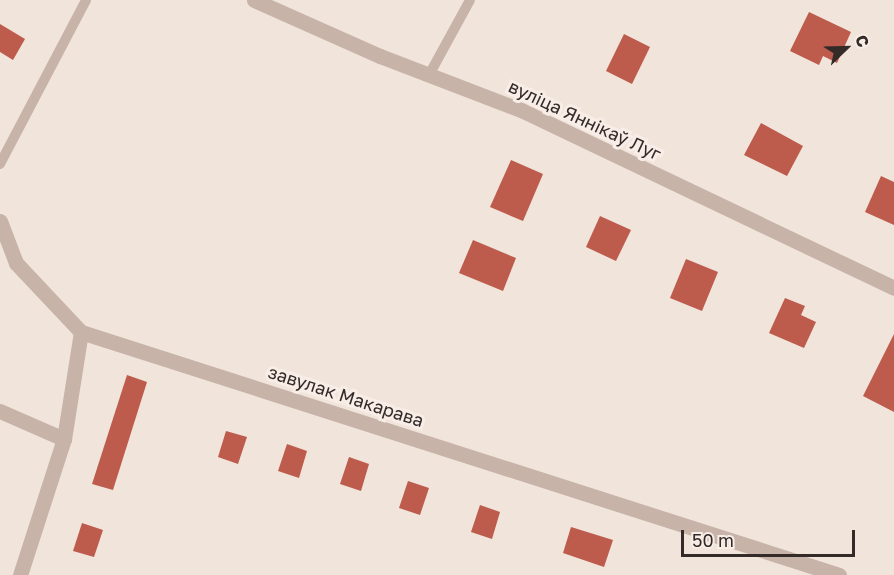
<!DOCTYPE html>
<meta charset="utf-8">
<style>
body{margin:0}
#map{position:relative;width:894px;height:575px;overflow:hidden;background:#f0e4db;font-family:"Golos Text",sans-serif}
div>[style]{position:absolute}
[style*='--x']{left:calc(var(--x)*1px);top:calc(var(--y)*1px);width:calc(var(--w)*1px);rotate:calc(var(--a)*1deg)}
.building>*{inset:0;background:#bd5b4c}
.service>*{height:10px;margin:-5px;padding:0 5px;transform-origin:5px;border-radius:5px;background:#c7b3a8}
.minor>*{height:15px;margin:-7.5px;padding:0 7.5px;transform-origin:7.5px;border-radius:7.5px;background:#c7b3a8}
span{translate:-50% -50%;white-space:nowrap;text-align:center;line-height:1.15;-webkit-text-stroke:6px #f8eee7;paint-order:stroke}
.street-label{font-size:18px;color:#342a28}
.north{position:absolute;left:816px;top:18px;width:60px;height:60px;-webkit-text-stroke:4px #f8eee7;paint-order:stroke;rotate:67deg;font-size:16px;font-weight:700;line-height:24px;text-align:center;color:#342a28}
.north::after{content:'';display:block;margin:auto;width:21px;height:27px;background:#342a28;clip-path:polygon(50% 0,100% 100%,50% 72%,0 100%)}
.scale{position:absolute;left:681px;top:530px;width:174px;height:27px;box-sizing:border-box;border:3px solid #342a28;border-top:0;padding-left:8px;font-size:18px;line-height:21px;white-space:nowrap;color:#342a28;-webkit-text-stroke:4px #f8eee7;paint-order:stroke}
</style>
<div id="map">
<div class="building">
<i style="clip-path:polygon(809px 12px,851px 32px,837px 63px,823px 56px,819px 65px,790px 51px)"></i>
<i style="clip-path:polygon(0 24px,25px 39px,13px 60px,0 52px)"></i>
<i style="clip-path:polygon(624px 34px,650px 47px,632px 84px,606px 71px)"></i>
<i style="clip-path:polygon(761px 123px,803px 146px,787px 176px,744px 155px)"></i>
<i style="clip-path:polygon(511px 160px,543px 174px,523px 221px,490px 207px)"></i>
<i style="clip-path:polygon(881px 176px,894px 182px,894px 225px,865px 212px)"></i>
<i style="clip-path:polygon(600px 216px,631px 230px,616px 261px,586px 247px)"></i>
<i style="clip-path:polygon(473px 240px,516px 258px,503px 291px,459px 273px)"></i>
<i style="clip-path:polygon(686px 259px,718px 272px,702px 311px,670px 298px)"></i>
<i style="clip-path:polygon(785px 298px,805px 306px,801px 315px,816px 322px,804px 348px,769px 333px)"></i>
<i style="clip-path:polygon(894px 334px,894px 412px,863px 396px)"></i>
<i style="clip-path:polygon(127px 375px,147px 382px,113px 490px,92px 484px)"></i>
<i style="clip-path:polygon(226px 431px,247px 437px,238px 464px,218px 457px)"></i>
<i style="clip-path:polygon(287px 444px,307px 451px,299px 478px,278px 471px)"></i>
<i style="clip-path:polygon(349px 457px,369px 464px,361px 491px,340px 484px)"></i>
<i style="clip-path:polygon(408px 481px,429px 488px,420px 515px,399px 508px)"></i>
<i style="clip-path:polygon(480px 505px,500px 512px,492px 539px,471px 532px)"></i>
<i style="clip-path:polygon(82px 523px,103px 530px,94px 557px,73px 551px)"></i>
<i style="clip-path:polygon(571px 527px,613px 540px,604px 567px,563px 553px)"></i>
</div>
<div class="service">
<i style="--x:429;--y:75;--w:85;--a:-61.3"></i>
<i style="--x:0;--y:164;--w:185;--a:-62.3"></i>
</div>
<div class="minor">
<i style="--x:254;--y:0;--w:138;--a:24"></i>
<i style="--x:380;--y:56;--w:151;--a:21"></i>
<i style="--x:521;--y:110;--w:413;--a:25.5"></i>
<i style="--x:0;--y:221;--w:45;--a:69.1"></i>
<i style="--x:16;--y:263;--w:95;--a:46.7"></i>
<i style="--x:81;--y:332;--w:796;--a:17.77"></i>
<i style="--x:0;--y:411;--w:70;--a:23.6"></i>
<i style="--x:20;--y:575;--w:143;--a:-72.1"></i>
<i style="--x:64;--y:439;--w:108;--a:-81"></i>
</div>
<div class="street-label">
<span style="left:585px;top:120px;rotate:25deg">вуліца Яннікаў Луг</span>
<span style="left:346px;top:396px;rotate:18deg">завулак Макарава</span>
</div>
<div class="north">С</div>
<div class="scale">50 m</div>
</div>
